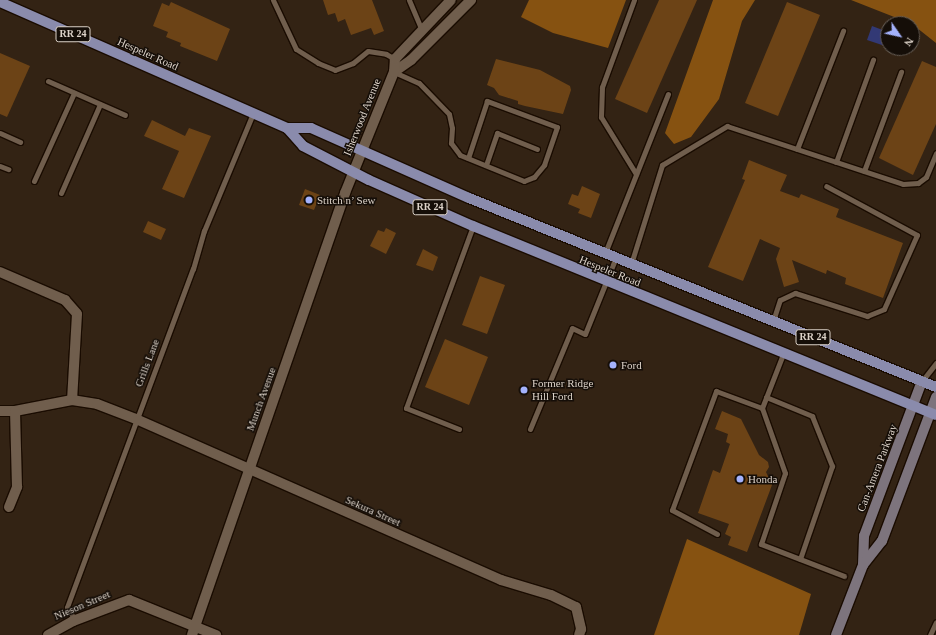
<!DOCTYPE html>
<meta charset="utf-8">
<style>
body{margin:0}
#map{position:relative;width:936px;height:635px;overflow:hidden;background:#332314;font-family:Georgia,serif}
div>[style]{position:absolute}
[style*='--x']{left:calc(var(--x)*1px);top:calc(var(--y)*1px);width:calc(var(--w)*1px);rotate:calc(var(--a)*1deg)}
.forest>*{inset:0;background:#865211}
.water>*{inset:0;background:#323975}
.building>*{inset:0;background:#6c4316}
.roads{filter:drop-shadow(1px 0 #1a0c01) drop-shadow(-1px 0 #1a0c01) drop-shadow(0 1px #1a0c01) drop-shadow(0 -1px #1a0c01)}
.lane>*{height:5px;margin:-2.5px;padding:0 2.5px;transform-origin:2.5px;border-radius:2.5px;background:#705e4d}
.street>*{height:10px;margin:-5px;padding:0 5px;transform-origin:5px;border-radius:5px;background:#705e4d}
.secondary>*{height:10px;margin:-5px;padding:0 5px;transform-origin:5px;border-radius:5px;background:#7d747d}
.primary>*{height:10px;margin:-5px;padding:0 5px;transform-origin:5px;border-radius:5px;background:#8a8bac}
.dots>*{width:11px;height:11px;translate:-50% -50%;box-sizing:border-box;border:2px solid #150e08;border-radius:50%}
span{translate:-50% -50%;white-space:nowrap;text-align:center;line-height:1.15;-webkit-text-stroke:3px #150e08;paint-order:stroke}
.shield-label span{padding:1px 3px;background:#150e08;border:1px solid;border-radius:3px;-webkit-text-stroke-width:0}
.shield-label{font-size:10px;color:#ddd3c9;font-weight:700}
.street-label{font-size:11px;color:#ddd3c9}
.poi-label{font-size:11px;color:#ddd3c9}
.left{translate:0 -50%;text-align:left}
.north{position:absolute;left:880px;top:16px;width:40px;height:40px;box-sizing:border-box;background:#150e08;border:1px solid #655d55;border-radius:50%;rotate:124deg;font-size:11px;font-weight:700;line-height:16px;text-align:center;color:#ddd3c9}
.north::after{content:'';display:block;margin:auto;width:14px;height:18px;background:#a4b2fc;clip-path:polygon(50% 0,100% 100%,50% 72%,0 100%)}
</style>
<div id="map">
<div class="forest">
<i style="clip-path:polygon(529px 0,626px 0,608px 48px,553px 33px,521px 17px)"></i>
<i style="clip-path:polygon(713px 0,755px 0,742px 21px,719px 99px,691px 137px,674px 144px,665px 133px)"></i>
<i style="clip-path:polygon(851px 0,936px 0,936px 43px,912px 24px)"></i>
<i style="clip-path:polygon(687px 539px,811px 594px,799px 635px,654px 635px)"></i>
</div>
<div class="water">
<i style="clip-path:polygon(872px 26px,888px 32px,888px 47px,867px 40px)"></i>
</div>
<div class="building">
<i style="clip-path:polygon(323px 0,372px 0,384px 31px,374px 35px,371px 28px,351px 35px,345px 19px,338px 22px,335px 13px,328px 15px)"></i>
<i style="clip-path:polygon(659px 0,697px 0,647px 113px,615px 99px)"></i>
<i style="clip-path:polygon(171px 2px,230px 29px,217px 61px,180px 46px,181px 43px,166px 37px,168px 32px,153px 26px,162px 3px,169px 6px)"></i>
<i style="clip-path:polygon(787px 2px,820px 15px,778px 116px,745px 103px)"></i>
<i style="clip-path:polygon(0 53px,30px 66px,7px 117px,0 114px)"></i>
<i style="clip-path:polygon(496px 59px,540px 70px,570px 86px,571px 90px,563px 114px,525px 106px,518px 104px,518px 101px,499px 95px,494px 88px,487px 85px)"></i>
<i style="clip-path:polygon(922px 61px,936px 67px,936px 124px,913px 175px,879px 158px)"></i>
<i style="clip-path:polygon(152px 120px,185px 136px,189px 128px,211px 136px,184px 198px,162px 189px,179px 151px,144px 136px)"></i>
<i style="clip-path:polygon(749px 160px,787px 175px,780px 191px,799px 198px,801px 194px,839px 209px,836px 217px,903px 243px,883px 298px,845px 284px,846px 278px,827px 270px,826px 274px,792px 260px,799px 282px,784px 287px,776px 259px,780px 248px,760px 239px,743px 281px,708px 267px,745px 180px,742px 179px)"></i>
<i style="clip-path:polygon(582px 186px,600px 194px,591px 218px,578px 213px,580px 209px,568px 204px,572px 194px,578px 196px)"></i>
<i style="clip-path:polygon(305px 189px,320px 195px,314px 210px,299px 205px)"></i>
<i style="clip-path:polygon(148px 221px,166px 229px,161px 240px,143px 232px)"></i>
<i style="clip-path:polygon(386px 228px,396px 233px,386px 254px,370px 246px,378px 230px,384px 232px)"></i>
<i style="clip-path:polygon(423px 249px,438px 257px,433px 271px,416px 265px)"></i>
<i style="clip-path:polygon(480px 276px,505px 285px,487px 334px,462px 325px)"></i>
<i style="clip-path:polygon(445px 339px,488px 357px,469px 405px,425px 387px)"></i>
<i style="clip-path:polygon(722px 411px,741px 419px,759px 455px,768px 462px,769px 467px,766px 472px,772px 485px,747px 552px,728px 545px,731px 537px,725px 534px,729px 524px,698px 513px,713px 470px,720px 473px,730px 444px,726px 442px,728px 434px,715px 429px)"></i>
</div>
<div class="roads">
<div class="lane">
<i style="--x:273;--y:0;--w:54;--a:64.9"></i>
<i style="--x:296;--y:49;--w:26;--a:32"></i>
<i style="--x:318;--y:63;--w:18;--a:22"></i>
<i style="--x:335;--y:70;--w:19;--a:-21"></i>
<i style="--x:353;--y:63;--w:19;--a:-39"></i>
<i style="--x:368;--y:51;--w:18;--a:9"></i>
<i style="--x:386;--y:54;--w:10;--a:29"></i>
<i style="--x:409;--y:0;--w:33;--a:67"></i>
<i style="--x:634;--y:0;--w:93;--a:110.2"></i>
<i style="--x:602;--y:87;--w:30;--a:92"></i>
<i style="--x:601;--y:117;--w:67;--a:58.4"></i>
<i style="--x:394;--y:72;--w:27;--a:24"></i>
<i style="--x:419;--y:83;--w:43;--a:45.9"></i>
<i style="--x:449;--y:114;--w:14;--a:78"></i>
<i style="--x:452;--y:128;--w:15;--a:94"></i>
<i style="--x:451;--y:143;--w:15;--a:53"></i>
<i style="--x:460;--y:155;--w:69;--a:22.1"></i>
<i style="--x:524;--y:181;--w:11;--a:-22"></i>
<i style="--x:534;--y:177;--w:16;--a:-50"></i>
<i style="--x:544;--y:165;--w:40;--a:-71.1"></i>
<i style="--x:557;--y:127;--w:75;--a:-159.6"></i>
<i style="--x:487;--y:101;--w:60;--a:108.4"></i>
<i style="--x:48;--y:81;--w:84;--a:23.8"></i>
<i style="--x:0;--y:133;--w:22;--a:24"></i>
<i style="--x:797;--y:149;--w:127;--a:-68.7"></i>
<i style="--x:836;--y:162;--w:109;--a:-70.1"></i>
<i style="--x:486;--y:165;--w:34;--a:-71"></i>
<i style="--x:497;--y:133;--w:43;--a:21.8"></i>
<i style="--x:0;--y:166;--w:9;--a:21"></i>
<i style="--x:864;--y:171;--w:106;--a:-69.5"></i>
<i style="--x:34;--y:181;--w:97;--a:-65.6"></i>
<i style="--x:61;--y:193;--w:97;--a:-66.3"></i>
<i style="--x:605;--y:253;--w:171;--a:-68.4"></i>
<i style="--x:631;--y:264;--w:104;--a:-72.6"></i>
<i style="--x:662;--y:165;--w:76;--a:-31"></i>
<i style="--x:727;--y:126;--w:185;--a:18.2"></i>
<i style="--x:903;--y:184;--w:15;--a:-4"></i>
<i style="--x:918;--y:183;--w:10;--a:-37"></i>
<i style="--x:926;--y:177;--w:26;--a:-67"></i>
<i style="--x:773;--y:321;--w:22;--a:-72"></i>
<i style="--x:780;--y:300;--w:17;--a:-25"></i>
<i style="--x:795;--y:293;--w:76;--a:17.7"></i>
<i style="--x:867;--y:316;--w:18;--a:-22"></i>
<i style="--x:884;--y:309;--w:81;--a:-66"></i>
<i style="--x:917;--y:235;--w:103;--a:-151.7"></i>
<i style="--x:922;--y:381;--w:23;--a:-52"></i>
<i style="--x:766;--y:397;--w:50;--a:22.4"></i>
<i style="--x:812;--y:416;--w:54;--a:68.2"></i>
<i style="--x:832;--y:466;--w:98;--a:109"></i>
<i style="--x:762;--y:408;--w:58;--a:-68.7"></i>
<i style="--x:459;--y:429;--w:57;--a:-158.4"></i>
<i style="--x:406;--y:408;--w:194;--a:-69.8"></i>
<i style="--x:530;--y:429;--w:109;--a:-67.4"></i>
<i style="--x:572;--y:328;--w:14;--a:25"></i>
<i style="--x:585;--y:334;--w:83;--a:-68.1"></i>
<i style="--x:717;--y:534;--w:51;--a:-151.9"></i>
<i style="--x:672;--y:510;--w:127;--a:-69.7"></i>
<i style="--x:716;--y:391;--w:49;--a:20.3"></i>
<i style="--x:762;--y:408;--w:69;--a:70.5"></i>
<i style="--x:785;--y:473;--w:75;--a:108.7"></i>
<i style="--x:761;--y:544;--w:89;--a:21.1"></i>
<i style="--x:75;--y:620;--w:15;--a:-122"></i>
<i style="--x:67;--y:607;--w:361;--a:-69.6"></i>
<i style="--x:193;--y:269;--w:40;--a:-74"></i>
<i style="--x:204;--y:231;--w:128;--a:-67.4"></i>
<i style="--x:930;--y:635;--w:14;--a:-65"></i>
</div>
<div class="street">
<i style="--x:394;--y:72;--w:21;--a:-35"></i>
<i style="--x:411;--y:60;--w:85;--a:-45"></i>
<i style="--x:0;--y:272;--w:71;--a:23.3"></i>
<i style="--x:65;--y:300;--w:18;--a:49"></i>
<i style="--x:77;--y:314;--w:86;--a:93.3"></i>
<i style="--x:0;--y:411;--w:15;--a:0"></i>
<i style="--x:15;--y:411;--w:58;--a:-10.9"></i>
<i style="--x:72;--y:400;--w:25;--a:9"></i>
<i style="--x:97;--y:404;--w:42;--a:21"></i>
<i style="--x:136;--y:419;--w:399;--a:23.8"></i>
<i style="--x:501;--y:580;--w:52;--a:16.7"></i>
<i style="--x:551;--y:595;--w:28;--a:26"></i>
<i style="--x:576;--y:607;--w:23;--a:77"></i>
<i style="--x:581;--y:629;--w:6;--a:108"></i>
<i style="--x:9;--y:507;--w:22;--a:-68"></i>
<i style="--x:17;--y:487;--w:76;--a:-91.5"></i>
<i style="--x:48;--y:635;--w:29;--a:-29"></i>
<i style="--x:73;--y:621;--w:60;--a:-20.6"></i>
<i style="--x:129;--y:600;--w:94;--a:21.9"></i>
<i style="--x:192;--y:635;--w:468;--a:-70.9"></i>
<i style="--x:345;--y:193;--w:131;--a:-68"></i>
<i style="--x:394;--y:72;--w:13;--a:-86"></i>
<i style="--x:395;--y:59;--w:81;--a:-46.5"></i>
</div>
<div class="secondary">
<i style="--x:863;--y:565;--w:29;--a:-88"></i>
<i style="--x:864;--y:536;--w:165;--a:-69.5"></i>
<i style="--x:836;--y:635;--w:75;--a:-68.9"></i>
<i style="--x:863;--y:565;--w:31;--a:-52"></i>
<i style="--x:882;--y:541;--w:154;--a:-69.4"></i>
</div>
<div class="primary">
<i style="--x:0;--y:2;--w:313;--a:23.7"></i>
<i style="--x:287;--y:128;--w:24;--a:0"></i>
<i style="--x:311;--y:128;--w:173;--a:23.9"></i>
<i style="--x:469;--y:198;--w:504;--a:22.03"></i>
<i style="--x:287;--y:128;--w:24;--a:48"></i>
<i style="--x:303;--y:146;--w:74;--a:27.3"></i>
<i style="--x:369;--y:180;--w:114;--a:23.9"></i>
<i style="--x:473;--y:226;--w:500;--a:22.21"></i>
</div>
</div>
<div class="dots">
<i style="left:309px;top:200px;background:#a4b2fc"></i>
<i style="left:613px;top:365px;background:#a4b2fc"></i>
<i style="left:524px;top:390px;background:#a4b2fc"></i>
<i style="left:740px;top:479px;background:#a4b2fc"></i>
</div>
<div class="shield-label">
<span style="left:73px;top:34px">RR 24</span>
<span style="left:430px;top:207px">RR 24</span>
<span style="left:813px;top:337px">RR 24</span>
</div>
<div class="street-label">
<span style="left:148px;top:54px;rotate:24deg">Hespeler Road</span>
<span style="left:362px;top:117px;rotate:-68deg">Isherwood Avenue</span>
<span style="left:610px;top:271px;rotate:22deg">Hespeler Road</span>
<span style="left:147px;top:363px;rotate:-69deg">Grills Lane</span>
<span style="left:261px;top:399px;rotate:-70deg">Munch Avenue</span>
<span style="left:877px;top:468px;rotate:-69deg">Can-Amera Parkway</span>
<span style="left:373px;top:511px;rotate:24deg">Sekura Street</span>
<span style="left:82px;top:605px;rotate:-23deg">Nieson Street</span>
</div>
<div class="poi-label">
<span class="left" style="left:317px;top:200px">Stitch n’ Sew</span>
<span class="left" style="left:621px;top:365px">Ford</span>
<span class="left" style="left:532px;top:390px">Former Ridge<br>Hill Ford</span>
<span class="left" style="left:748px;top:479px">Honda</span>
</div>
<div class="north">N</div>
</div>
